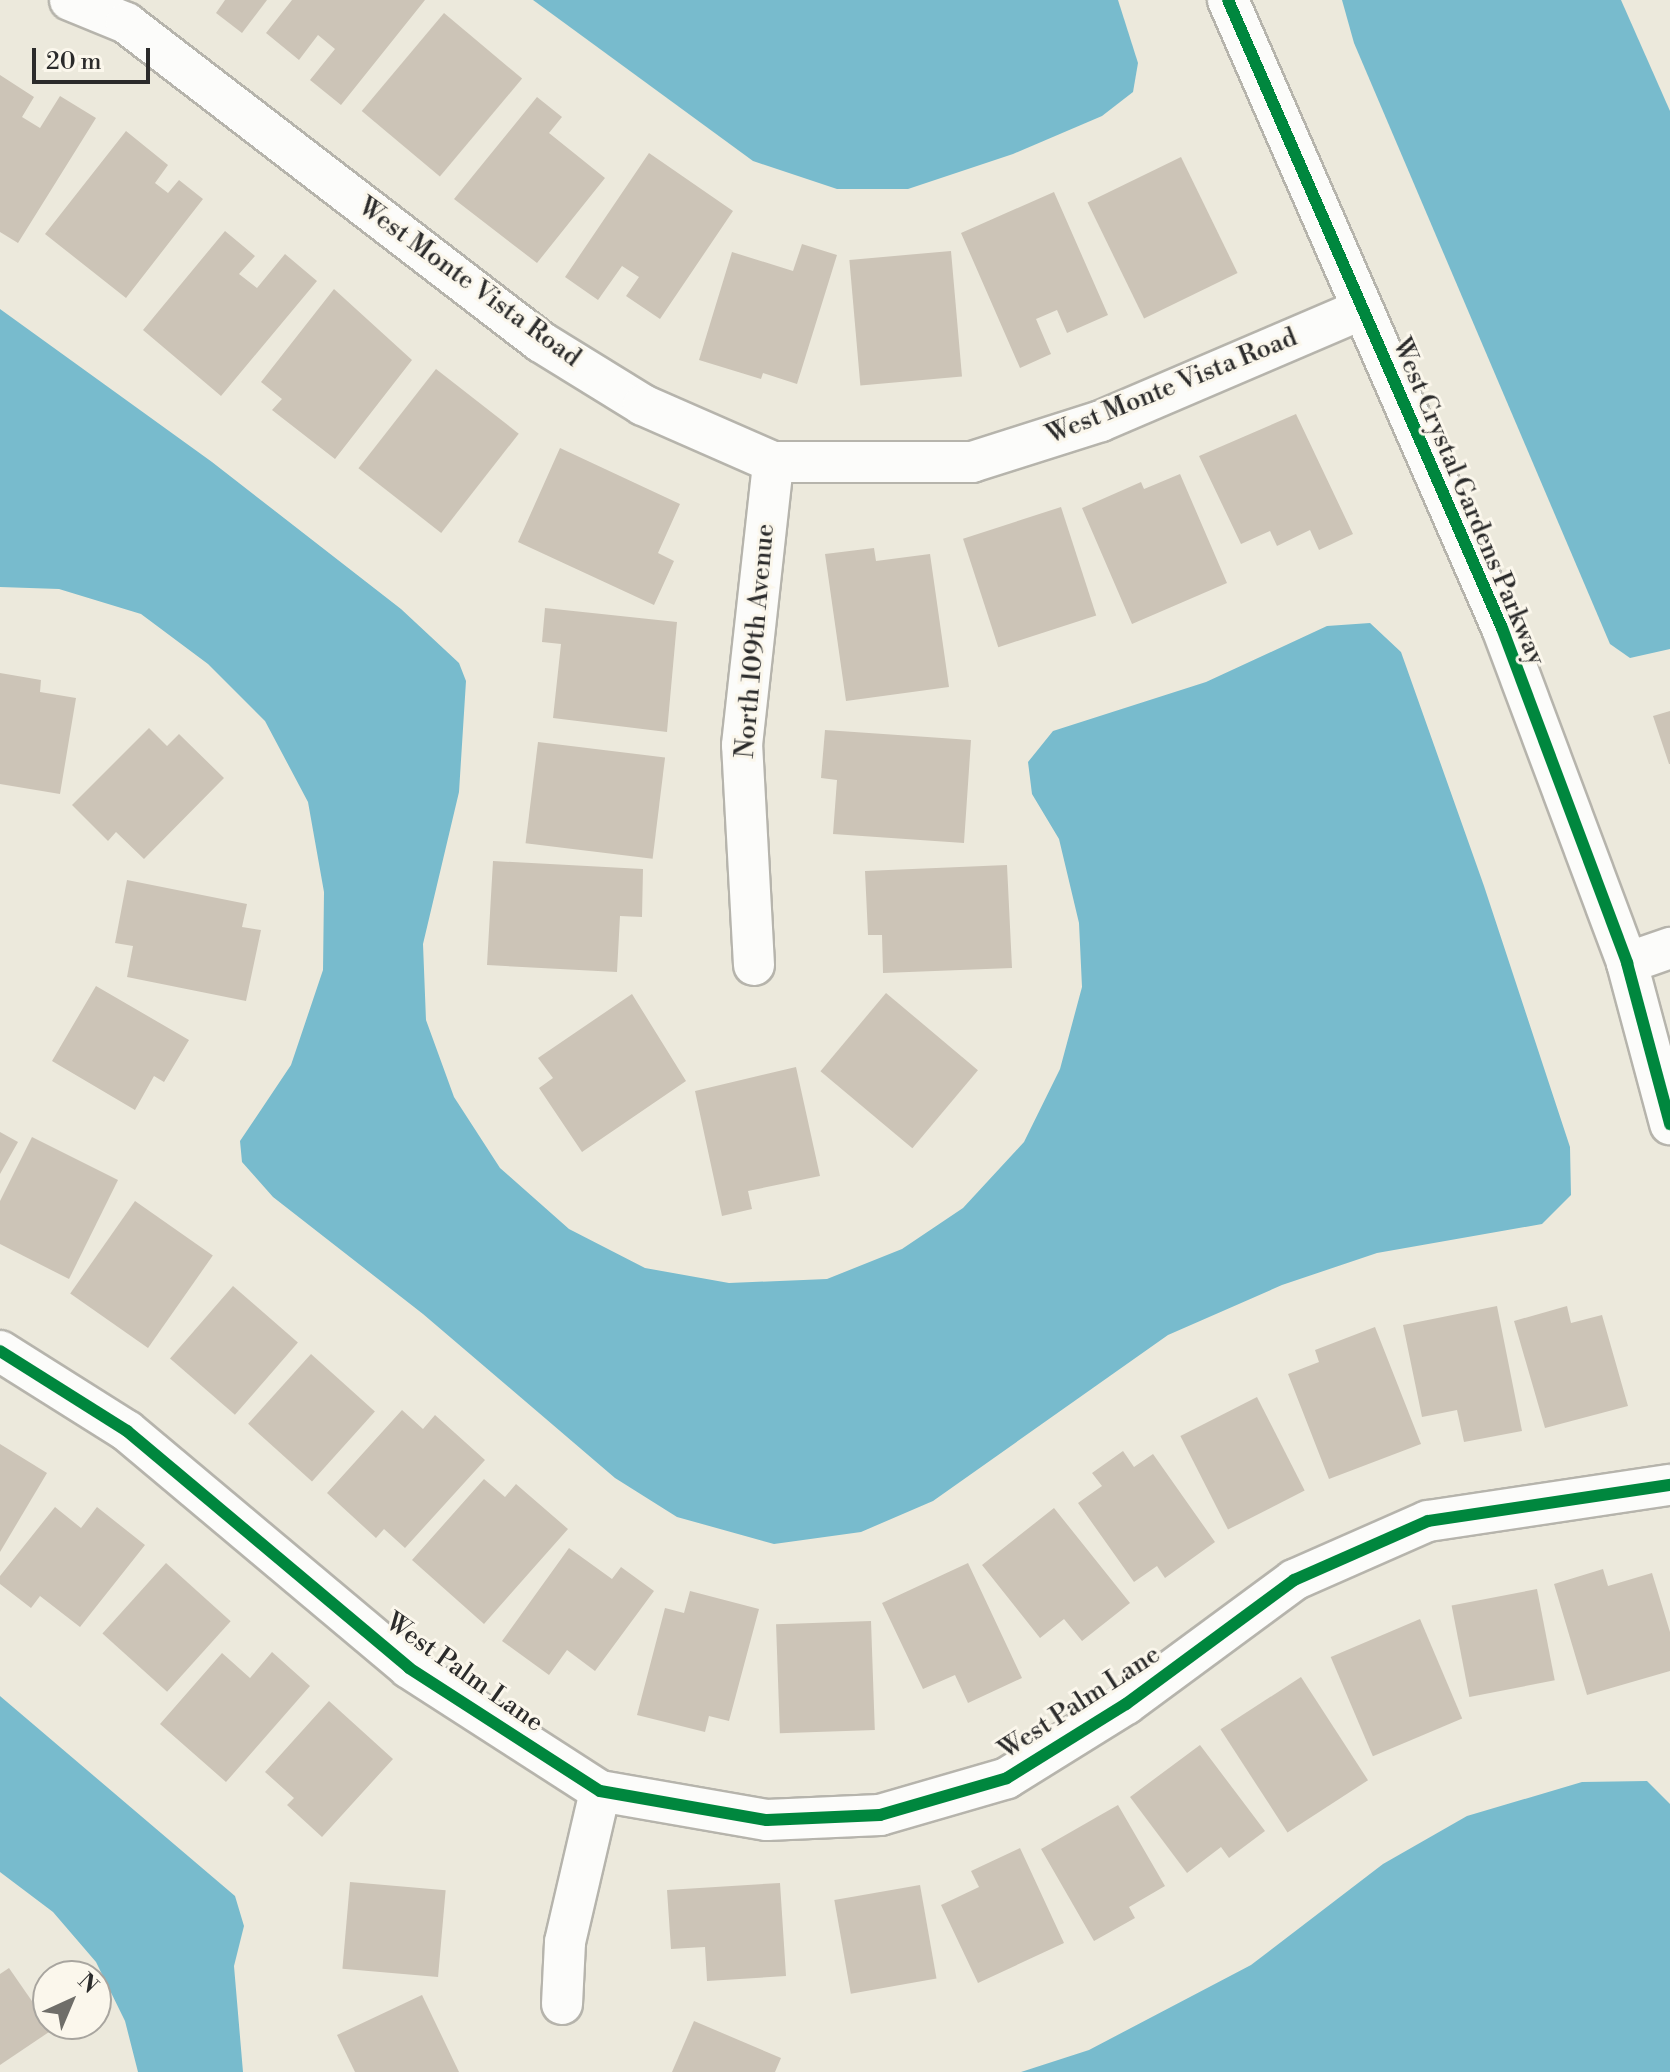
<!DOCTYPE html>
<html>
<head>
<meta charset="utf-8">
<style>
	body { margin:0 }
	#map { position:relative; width:1670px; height:2072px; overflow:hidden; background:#ece9dc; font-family:"Libre Bodoni",serif }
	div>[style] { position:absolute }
	.water>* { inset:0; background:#78bbcd }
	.building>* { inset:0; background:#ccc4b7; transform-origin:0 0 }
	.roads { filter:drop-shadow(2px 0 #b6b4ac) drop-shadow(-2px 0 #b6b4ac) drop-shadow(0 2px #b6b4ac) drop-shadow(0 -2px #b6b4ac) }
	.minor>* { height:40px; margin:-20px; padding:0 20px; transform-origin:20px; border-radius:20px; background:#fcfcfa }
	.cycleway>* { height:12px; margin:-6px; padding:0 6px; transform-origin:6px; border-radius:6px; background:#00873e }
	span { translate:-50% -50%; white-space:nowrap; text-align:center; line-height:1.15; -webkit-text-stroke:6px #fbf7ec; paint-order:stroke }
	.street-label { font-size:26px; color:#2b2b2b }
	.north { position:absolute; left:32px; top:1960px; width:80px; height:80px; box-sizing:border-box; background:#fbf7ec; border:2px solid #a8a59f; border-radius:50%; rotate:44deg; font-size:22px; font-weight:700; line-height:32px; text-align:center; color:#2b2b2b }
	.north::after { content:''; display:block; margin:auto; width:28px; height:36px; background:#6f6e69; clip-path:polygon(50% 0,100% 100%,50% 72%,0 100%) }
	.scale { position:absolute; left:32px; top:48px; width:118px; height:36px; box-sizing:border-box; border:4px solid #2b2b2b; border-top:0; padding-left:10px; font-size:24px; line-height:28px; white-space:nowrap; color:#2b2b2b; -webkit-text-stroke:6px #fbf7ec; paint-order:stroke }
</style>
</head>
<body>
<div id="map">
	<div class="water">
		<i style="clip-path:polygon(533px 0,1118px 0,1138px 63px,1133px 92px,1102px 116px,1013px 154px,908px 189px,837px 189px,753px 161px)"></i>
		<i style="clip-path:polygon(1342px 0,1621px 0,1670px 111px,1670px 649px,1630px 658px,1610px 644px,1354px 43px)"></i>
		<i style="clip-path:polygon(0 309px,212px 462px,401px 609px,459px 663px,466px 681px,459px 792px,423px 944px,426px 1020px,454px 1097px,500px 1168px,569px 1229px,645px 1268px,729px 1283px,827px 1279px,902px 1249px,963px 1208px,1024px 1142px,1060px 1069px,1082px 987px,1079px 923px,1059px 839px,1032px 794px,1028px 762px,1053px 731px,1206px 682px,1327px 626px,1370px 623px,1401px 652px,1484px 886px,1570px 1147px,1571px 1195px,1542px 1224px,1377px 1253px,1282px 1285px,1168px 1335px,933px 1501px,861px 1532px,774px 1544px,677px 1517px,615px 1478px,423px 1314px,273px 1197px,242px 1162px,240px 1141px,291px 1065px,323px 970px,324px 892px,308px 802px,265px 721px,208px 664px,141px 614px,59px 589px,0 587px)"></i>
		<i style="clip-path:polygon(0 1696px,235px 1896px,244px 1926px,234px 1966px,243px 2072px,138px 2072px,125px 2021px,96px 1962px,53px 1912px,0 1872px)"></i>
		<i style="clip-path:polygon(1647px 1781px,1670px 1804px,1670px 2072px,1021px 2072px,1089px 2050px,1251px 1965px,1383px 1864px,1467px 1816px,1582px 1782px)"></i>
	</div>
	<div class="building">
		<i style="clip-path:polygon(225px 0,267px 0,242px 33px,216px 13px)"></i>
		<i style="clip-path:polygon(292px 0,425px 0,341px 105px,310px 80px,335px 49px,318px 35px,299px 60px,266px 33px)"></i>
		<i style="left:444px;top:13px;width:102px;height:128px;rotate:40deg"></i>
		<i style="clip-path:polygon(0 75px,34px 97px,22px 117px,40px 128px,60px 96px,96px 118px,18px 243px,0 232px)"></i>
		<i style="clip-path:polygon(537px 97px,562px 117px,549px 133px,605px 178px,537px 263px,454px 199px)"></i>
		<i style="clip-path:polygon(126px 131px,168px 165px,155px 183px,168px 193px,179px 180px,203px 199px,126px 298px,45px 234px)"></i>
		<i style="clip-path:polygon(649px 153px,733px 211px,660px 319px,626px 296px,639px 277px,622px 266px,598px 300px,565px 277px)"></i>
		<i style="left:1181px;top:157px;width:129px;height:104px;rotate:64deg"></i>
		<i style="clip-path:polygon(1054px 192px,1108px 315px,1067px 333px,1057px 310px,1036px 319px,1051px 354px,1020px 368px,961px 233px)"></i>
		<i style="clip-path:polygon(225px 231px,255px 256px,239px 274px,257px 288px,285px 254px,317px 281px,221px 396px,143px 330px)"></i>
		<i style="clip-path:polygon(802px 244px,837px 255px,797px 384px,763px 373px,761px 379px,699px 360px,732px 252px,793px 271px)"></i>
		<i style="left:951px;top:251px;width:126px;height:102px;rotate:85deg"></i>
		<i style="clip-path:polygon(334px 289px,412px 360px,335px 459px,272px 410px,282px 399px,261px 382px)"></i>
		<i style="left:436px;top:369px;width:105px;height:126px;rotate:38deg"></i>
		<i style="clip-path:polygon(1296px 414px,1353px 534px,1319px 550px,1310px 530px,1277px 546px,1270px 531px,1241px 544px,1199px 456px)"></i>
		<i style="clip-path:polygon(560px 448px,680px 504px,658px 553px,674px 561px,654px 605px,518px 542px)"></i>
		<i style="clip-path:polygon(1180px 474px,1227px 583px,1132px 624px,1082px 508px,1141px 482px,1144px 489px)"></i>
		<i style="left:1061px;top:507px;width:114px;height:103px;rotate:72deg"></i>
		<i style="clip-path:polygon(874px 548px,876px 561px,930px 554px,949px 687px,846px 701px,825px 554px)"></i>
		<i style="clip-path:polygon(545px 608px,677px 622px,667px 732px,553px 718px,561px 644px,542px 642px)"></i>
		<i style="clip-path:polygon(0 673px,41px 680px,40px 692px,76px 698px,60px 794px,0 784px)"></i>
		<i style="clip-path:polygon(1670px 711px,1670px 764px,1669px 764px,1653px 716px)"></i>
		<i style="clip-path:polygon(149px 728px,167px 746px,179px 734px,224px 778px,144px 859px,116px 832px,108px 841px,72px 805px)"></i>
		<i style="clip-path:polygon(825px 730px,971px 740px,964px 843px,833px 834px,837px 780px,821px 778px)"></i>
		<i style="left:538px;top:742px;width:128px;height:102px;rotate:7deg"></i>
		<i style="clip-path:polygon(493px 861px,643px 869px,642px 917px,620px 916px,617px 972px,487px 965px)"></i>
		<i style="clip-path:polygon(1007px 865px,1012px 968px,883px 973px,882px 935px,868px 935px,865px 871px)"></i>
		<i style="clip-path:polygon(127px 880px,247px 904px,242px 927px,261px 930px,246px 1001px,127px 977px,133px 946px,115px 943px)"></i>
		<i style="clip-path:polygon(96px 986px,189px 1040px,164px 1082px,154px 1076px,135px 1110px,52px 1061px)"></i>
		<i style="left:886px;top:993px;width:120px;height:102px;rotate:40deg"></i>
		<i style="clip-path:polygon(632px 994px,686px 1081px,582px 1152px,539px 1088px,553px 1078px,538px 1058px)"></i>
		<i style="clip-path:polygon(796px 1067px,820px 1176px,748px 1191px,752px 1209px,722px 1216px,695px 1091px)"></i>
		<i style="clip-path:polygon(0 1132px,18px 1142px,0 1174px)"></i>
		<i style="clip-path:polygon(32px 1137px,118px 1180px,69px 1279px,0 1244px,0 1201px)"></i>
		<i style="left:135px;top:1201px;width:95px;height:113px;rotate:35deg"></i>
		<i style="left:233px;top:1286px;width:86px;height:96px;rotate:41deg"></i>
		<i style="clip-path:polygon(1497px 1306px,1522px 1431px,1464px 1442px,1457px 1410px,1422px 1417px,1403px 1325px)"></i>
		<i style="clip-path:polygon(1567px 1306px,1571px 1323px,1602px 1315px,1628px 1406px,1545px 1428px,1514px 1321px)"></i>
		<i style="clip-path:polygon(1375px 1327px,1421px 1444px,1329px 1479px,1288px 1374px,1319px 1362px,1315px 1350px)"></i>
		<i style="left:311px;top:1354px;width:86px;height:94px;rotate:42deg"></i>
		<i style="left:1257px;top:1397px;width:105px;height:86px;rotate:63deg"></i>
		<i style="clip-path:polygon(402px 1410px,423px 1429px,435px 1415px,485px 1460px,405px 1548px,384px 1529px,376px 1538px,327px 1493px)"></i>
		<i style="clip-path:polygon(0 1444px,47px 1473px,0 1552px)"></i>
		<i style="clip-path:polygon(1123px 1451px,1134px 1467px,1153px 1454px,1215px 1542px,1165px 1578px,1157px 1566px,1134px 1582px,1078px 1503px,1102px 1486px,1092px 1473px)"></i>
		<i style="clip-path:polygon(484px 1479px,505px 1497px,516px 1484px,568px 1529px,484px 1624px,412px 1560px)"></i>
		<i style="clip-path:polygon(55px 1507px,81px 1528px,97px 1507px,145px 1545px,80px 1627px,40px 1596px,31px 1608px,0 1584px,0 1576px)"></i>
		<i style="clip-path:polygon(1054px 1508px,1130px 1603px,1082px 1641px,1064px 1619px,1040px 1638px,982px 1565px)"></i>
		<i style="clip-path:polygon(569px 1548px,612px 1579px,621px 1567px,654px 1591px,595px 1671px,567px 1650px,549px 1675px,502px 1641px)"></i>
		<i style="left:166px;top:1563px;width:87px;height:95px;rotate:42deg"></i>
		<i style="clip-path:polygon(968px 1563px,1022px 1678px,968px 1703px,955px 1675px,923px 1689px,882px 1603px)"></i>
		<i style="clip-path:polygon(1603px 1569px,1608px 1586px,1652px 1573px,1670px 1632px,1670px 1671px,1587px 1695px,1554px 1584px)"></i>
		<i style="left:1537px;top:1589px;width:93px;height:87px;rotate:79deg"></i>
		<i style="clip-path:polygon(690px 1591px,759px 1609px,729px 1721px,709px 1716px,705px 1732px,637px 1715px,665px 1608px,684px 1613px)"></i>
		<i style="left:1420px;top:1619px;width:108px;height:97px;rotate:67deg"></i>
		<i style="left:871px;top:1621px;width:109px;height:95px;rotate:88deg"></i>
		<i style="clip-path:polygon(272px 1652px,310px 1686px,226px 1782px,160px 1724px,222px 1653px,250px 1678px)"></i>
		<i style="left:1301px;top:1677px;width:123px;height:96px;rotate:57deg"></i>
		<i style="clip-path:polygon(329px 1701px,393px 1759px,322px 1837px,287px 1805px,294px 1798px,265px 1772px)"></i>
		<i style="clip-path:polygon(1200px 1745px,1265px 1831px,1229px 1858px,1221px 1847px,1187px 1873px,1130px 1797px)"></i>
		<i style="clip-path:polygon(1118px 1805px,1165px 1886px,1129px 1907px,1135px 1918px,1094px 1941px,1041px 1849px)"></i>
		<i style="clip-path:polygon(1020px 1848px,1064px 1943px,978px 1983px,941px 1905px,979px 1887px,971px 1871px)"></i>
		<i style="left:350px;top:1882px;width:96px;height:87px;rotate:5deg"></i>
		<i style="clip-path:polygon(780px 1883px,786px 1976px,707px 1981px,705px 1947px,671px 1949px,667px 1890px)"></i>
		<i style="left:920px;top:1885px;width:95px;height:87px;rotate:80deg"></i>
		<i style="clip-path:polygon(9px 1968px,52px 2030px,0 2065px,0 1974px)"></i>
		<i style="clip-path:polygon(422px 1995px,459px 2072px,355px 2072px,337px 2035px)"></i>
		<i style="clip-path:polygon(694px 2021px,781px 2058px,775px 2072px,672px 2072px)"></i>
	</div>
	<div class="roads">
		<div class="minor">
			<i style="left:70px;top:0;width:61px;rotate:22.3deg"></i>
			<i style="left:126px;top:23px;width:523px;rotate:37.55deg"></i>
			<i style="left:541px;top:342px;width:120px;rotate:31.7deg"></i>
			<i style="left:643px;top:405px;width:142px;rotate:23.7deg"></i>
			<i style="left:773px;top:462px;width:199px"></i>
			<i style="left:972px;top:462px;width:135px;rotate:-17.6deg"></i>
			<i style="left:1101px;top:421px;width:282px;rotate:-23.2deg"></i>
			<i style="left:1228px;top:0;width:685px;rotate:66.43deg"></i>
			<i style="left:1502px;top:628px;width:358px;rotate:69.5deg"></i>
			<i style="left:1627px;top:963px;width:167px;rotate:75deg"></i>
			<i style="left:1627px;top:963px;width:46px;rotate:-19.2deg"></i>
			<i style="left:754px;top:965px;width:220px;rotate:-93.1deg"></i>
			<i style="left:742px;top:745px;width:285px;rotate:-83.7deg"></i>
			<i style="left:0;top:1351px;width:150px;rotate:32.2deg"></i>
			<i style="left:127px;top:1431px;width:368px;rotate:40deg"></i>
			<i style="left:409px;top:1668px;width:227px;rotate:32.8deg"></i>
			<i style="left:600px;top:1791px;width:169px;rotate:9.9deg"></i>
			<i style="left:767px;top:1820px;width:113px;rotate:-2.5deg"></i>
			<i style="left:880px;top:1815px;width:132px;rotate:-16.2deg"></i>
			<i style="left:1007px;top:1778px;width:140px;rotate:-31.9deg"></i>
			<i style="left:1126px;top:1704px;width:209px;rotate:-36.4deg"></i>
			<i style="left:1294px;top:1580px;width:146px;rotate:-23.8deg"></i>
			<i style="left:1428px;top:1521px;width:245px;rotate:-8.5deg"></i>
			<i style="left:562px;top:2004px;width:62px;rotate:-87.2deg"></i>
			<i style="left:565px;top:1942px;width:155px;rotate:-76.9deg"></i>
		</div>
	</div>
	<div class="cycleway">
		<i style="left:1228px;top:0;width:685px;rotate:66.43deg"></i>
		<i style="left:1502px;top:628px;width:358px;rotate:69.5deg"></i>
		<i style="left:1627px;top:963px;width:167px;rotate:75deg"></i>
		<i style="left:0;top:1351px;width:150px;rotate:32.2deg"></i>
		<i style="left:127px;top:1431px;width:368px;rotate:40deg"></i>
		<i style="left:409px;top:1668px;width:227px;rotate:32.8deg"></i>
		<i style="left:600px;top:1791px;width:169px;rotate:9.9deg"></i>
		<i style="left:767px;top:1820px;width:113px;rotate:-2.5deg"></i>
		<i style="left:880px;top:1815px;width:132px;rotate:-16.2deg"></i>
		<i style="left:1007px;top:1778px;width:140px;rotate:-31.9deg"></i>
		<i style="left:1126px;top:1704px;width:209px;rotate:-36.4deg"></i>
		<i style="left:1294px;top:1580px;width:146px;rotate:-23.8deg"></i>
		<i style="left:1428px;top:1521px;width:245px;rotate:-8.5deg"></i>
	</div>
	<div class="street-label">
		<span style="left:469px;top:283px;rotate:36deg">West Monte Vista Road</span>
		<span style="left:1172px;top:387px;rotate:-22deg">West Monte Vista Road</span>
		<span style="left:1468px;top:502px;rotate:67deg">West Crystal Gardens Parkway</span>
		<span style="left:756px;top:641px;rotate:-85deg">North 109th Avenue</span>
		<span style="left:464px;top:1673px;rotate:35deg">West Palm Lane</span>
		<span style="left:1080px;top:1703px;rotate:-33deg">West Palm Lane</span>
	</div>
	<div class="north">N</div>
	<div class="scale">20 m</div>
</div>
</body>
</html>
